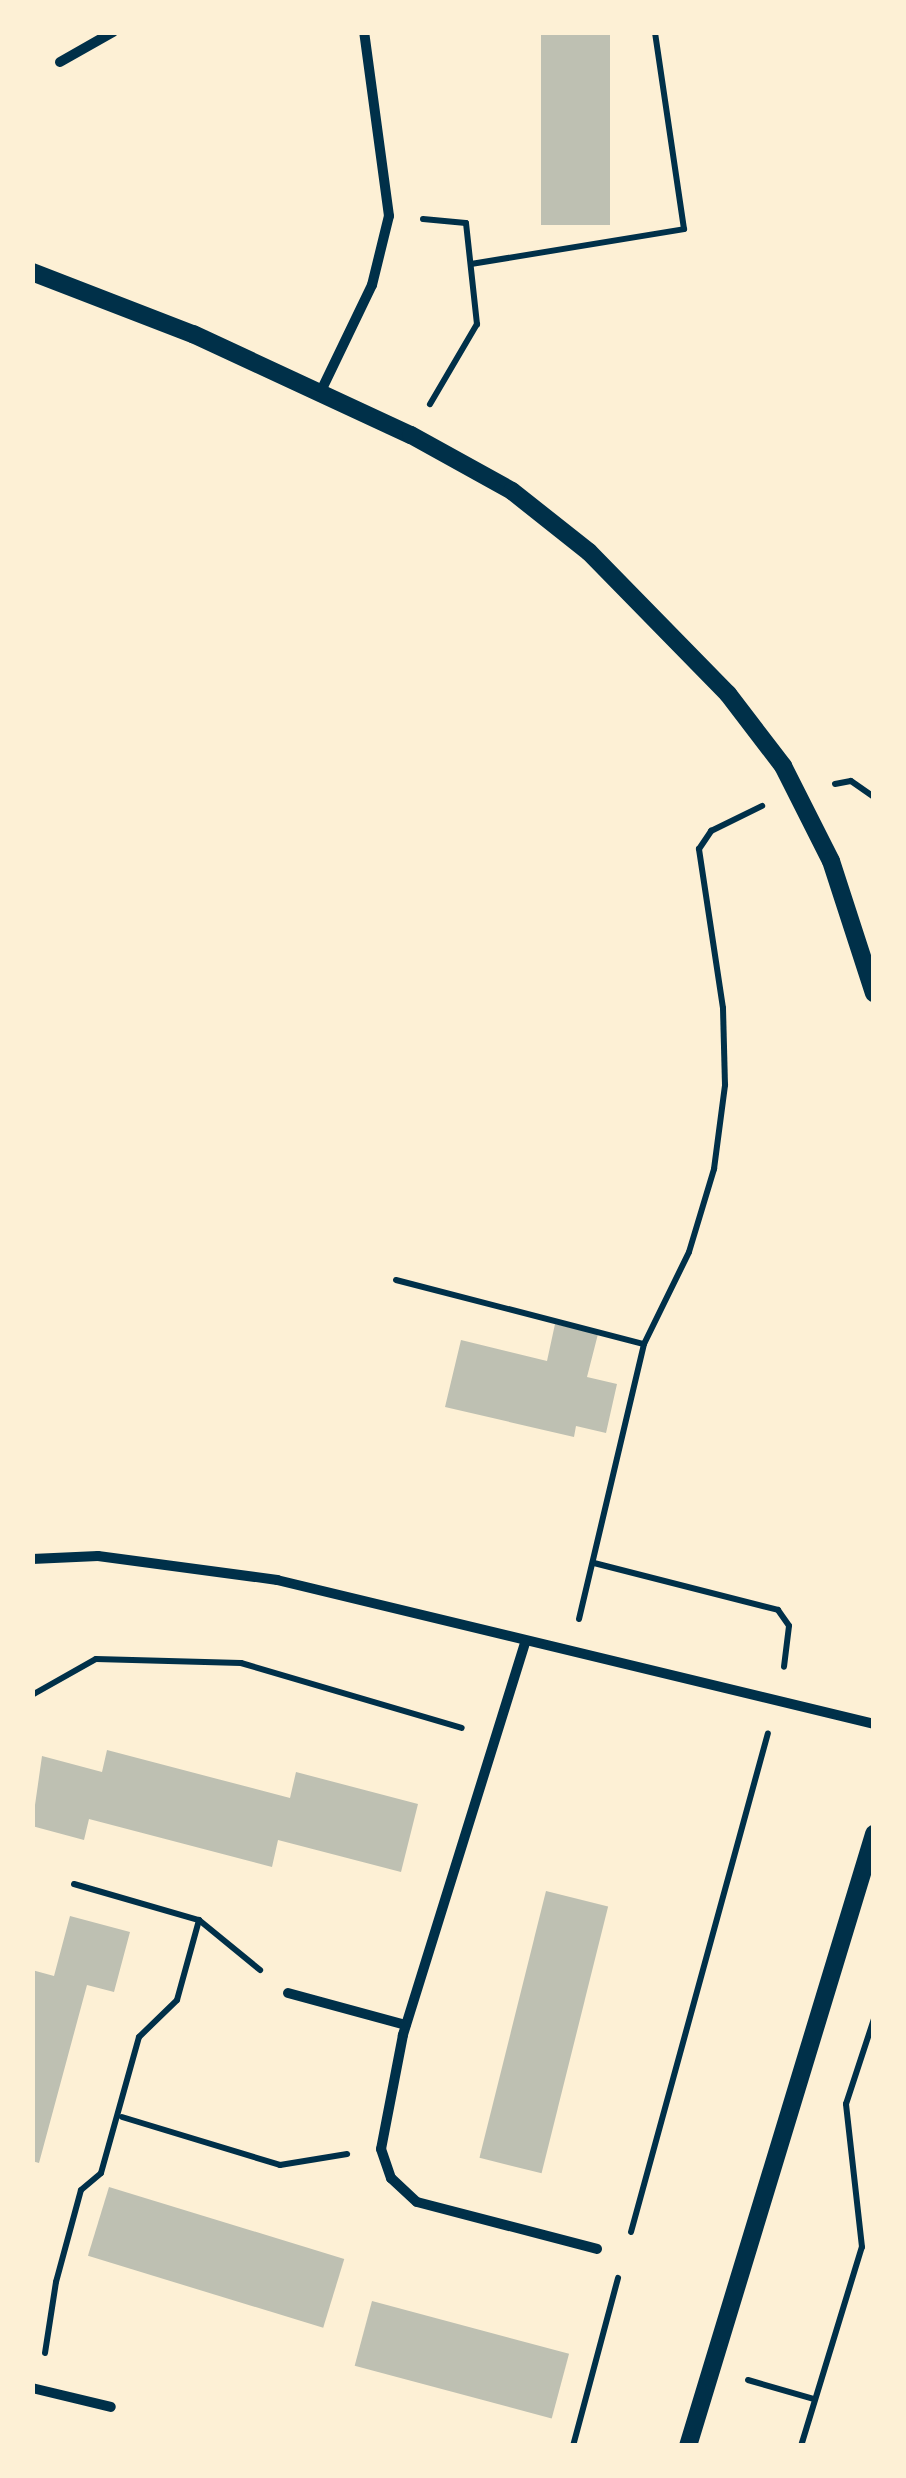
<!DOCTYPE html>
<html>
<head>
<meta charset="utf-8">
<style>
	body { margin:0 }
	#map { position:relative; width:906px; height:2478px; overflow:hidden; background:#fdf0d5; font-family:"Exo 2",sans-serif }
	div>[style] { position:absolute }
	.building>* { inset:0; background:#bec0b2; transform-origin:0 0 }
	.path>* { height:6px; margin:-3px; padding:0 3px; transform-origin:3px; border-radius:3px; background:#003049 }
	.minor>* { height:10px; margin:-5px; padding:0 5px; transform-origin:5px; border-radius:5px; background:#003049 }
	.tertiary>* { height:18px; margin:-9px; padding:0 9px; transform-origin:9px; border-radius:9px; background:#003049 }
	span { translate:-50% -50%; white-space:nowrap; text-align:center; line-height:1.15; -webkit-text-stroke:10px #fdf0d5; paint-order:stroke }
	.frame { position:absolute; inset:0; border:35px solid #fdf0d5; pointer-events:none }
</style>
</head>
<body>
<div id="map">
	<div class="building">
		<i style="left:541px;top:32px;width:69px;height:193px"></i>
		<i style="clip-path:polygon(555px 1324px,598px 1334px,587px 1377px,617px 1384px,606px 1433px,576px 1426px,574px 1437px,445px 1407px,461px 1340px,547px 1361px)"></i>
		<i style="clip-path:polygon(107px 1750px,290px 1798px,296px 1772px,418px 1804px,401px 1872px,278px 1840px,272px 1867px,89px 1819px,84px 1840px,32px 1826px,42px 1756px,102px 1772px)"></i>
		<i style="left:546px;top:1891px;width:64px;height:275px;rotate:14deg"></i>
		<i style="clip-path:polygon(70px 1916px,130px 1932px,114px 1992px,87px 1985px,39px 2163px,32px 2161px,32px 1970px,54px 1976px)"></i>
		<i style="left:109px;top:2187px;width:246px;height:72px;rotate:17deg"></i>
		<i style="left:372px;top:2301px;width:204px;height:67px;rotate:15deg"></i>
	</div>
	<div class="path">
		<i style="left:423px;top:219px;width:43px;rotate:5.3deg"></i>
		<i style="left:466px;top:223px;width:102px;rotate:83.8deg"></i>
		<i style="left:477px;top:324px;width:93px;rotate:120.4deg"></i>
		<i style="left:471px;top:264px;width:216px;rotate:-9.3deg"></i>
		<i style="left:684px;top:229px;width:199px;rotate:-98.4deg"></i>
		<i style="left:835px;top:784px;width:16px;rotate:-11deg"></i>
		<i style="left:851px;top:781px;width:28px;rotate:35deg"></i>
		<i style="left:396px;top:1280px;width:256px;rotate:14.5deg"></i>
		<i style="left:594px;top:1563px;width:190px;rotate:14.3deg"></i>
		<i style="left:778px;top:1610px;width:19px;rotate:55deg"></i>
		<i style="left:789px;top:1626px;width:41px;rotate:97deg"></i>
		<i style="left:579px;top:1619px;width:283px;rotate:-76.7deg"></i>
		<i style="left:644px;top:1344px;width:102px;rotate:-63.9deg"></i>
		<i style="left:689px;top:1252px;width:87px;rotate:-73.2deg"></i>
		<i style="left:714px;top:1169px;width:85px;rotate:-82.5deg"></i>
		<i style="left:725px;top:1085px;width:77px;rotate:-91.5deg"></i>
		<i style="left:723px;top:1008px;width:161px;rotate:-98.6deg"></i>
		<i style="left:699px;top:849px;width:22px;rotate:-56deg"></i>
		<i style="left:711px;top:831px;width:57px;rotate:-26.1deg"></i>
		<i style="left:32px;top:1695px;width:73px;rotate:-29.4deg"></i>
		<i style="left:96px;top:1659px;width:145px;rotate:1.6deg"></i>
		<i style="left:241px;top:1663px;width:230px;rotate:16.4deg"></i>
		<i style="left:74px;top:1884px;width:130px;rotate:16.1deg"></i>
		<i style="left:199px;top:1920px;width:79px;rotate:39.3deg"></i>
		<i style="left:122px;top:2117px;width:165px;rotate:16.9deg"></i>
		<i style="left:280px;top:2165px;width:68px;rotate:-9.3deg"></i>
		<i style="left:631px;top:2232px;width:517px;rotate:-74.65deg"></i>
		<i style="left:45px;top:2353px;width:72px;rotate:-81.2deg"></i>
		<i style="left:56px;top:2282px;width:95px;rotate:-74.8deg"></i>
		<i style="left:81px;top:2190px;width:26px;rotate:-40deg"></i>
		<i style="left:101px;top:2173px;width:141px;rotate:-74.4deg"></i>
		<i style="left:139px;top:2037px;width:53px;rotate:-44.2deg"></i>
		<i style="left:177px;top:2000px;width:83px;rotate:-74.6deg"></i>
		<i style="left:748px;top:2380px;width:69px;rotate:16.1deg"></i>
		<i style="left:573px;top:2446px;width:174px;rotate:-75deg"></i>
		<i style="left:801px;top:2446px;width:208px;rotate:-73deg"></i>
		<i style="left:862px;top:2247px;width:144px;rotate:-96.4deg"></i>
		<i style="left:846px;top:2104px;width:89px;rotate:-71.8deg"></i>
	</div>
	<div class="minor">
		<i style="left:60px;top:62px;width:61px;rotate:-29.5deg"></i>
		<i style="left:320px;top:393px;width:120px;rotate:-64.3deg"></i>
		<i style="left:372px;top:285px;width:71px;rotate:-76.2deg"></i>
		<i style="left:389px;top:216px;width:186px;rotate:-97.7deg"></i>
		<i style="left:32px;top:1559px;width:66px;rotate:-2.6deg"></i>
		<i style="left:98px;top:1556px;width:181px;rotate:7.6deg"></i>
		<i style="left:277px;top:1580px;width:614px;rotate:13.56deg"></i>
		<i style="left:525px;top:1643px;width:411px;rotate:107.3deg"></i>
		<i style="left:403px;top:2035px;width:116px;rotate:100.9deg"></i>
		<i style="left:381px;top:2149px;width:31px;rotate:71deg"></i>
		<i style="left:391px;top:2178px;width:35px;rotate:43deg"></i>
		<i style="left:417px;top:2202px;width:186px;rotate:14.6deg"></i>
		<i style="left:288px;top:1993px;width:122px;rotate:15.2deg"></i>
		<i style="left:32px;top:2388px;width:81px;rotate:13.5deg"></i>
	</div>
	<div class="tertiary">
		<i style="left:32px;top:272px;width:173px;rotate:21.1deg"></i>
		<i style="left:193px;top:334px;width:240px;rotate:24.9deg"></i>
		<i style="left:411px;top:435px;width:115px;rotate:29deg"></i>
		<i style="left:512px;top:491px;width:98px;rotate:38.4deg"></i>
		<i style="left:589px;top:552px;width:199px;rotate:45.6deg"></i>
		<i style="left:728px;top:694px;width:91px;rotate:52.6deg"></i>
		<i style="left:783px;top:766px;width:106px;rotate:63.2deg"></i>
		<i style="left:831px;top:861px;width:139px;rotate:72deg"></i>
		<i style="left:688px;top:2446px;width:640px;rotate:-73.09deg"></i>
	</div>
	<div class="frame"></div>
</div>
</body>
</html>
